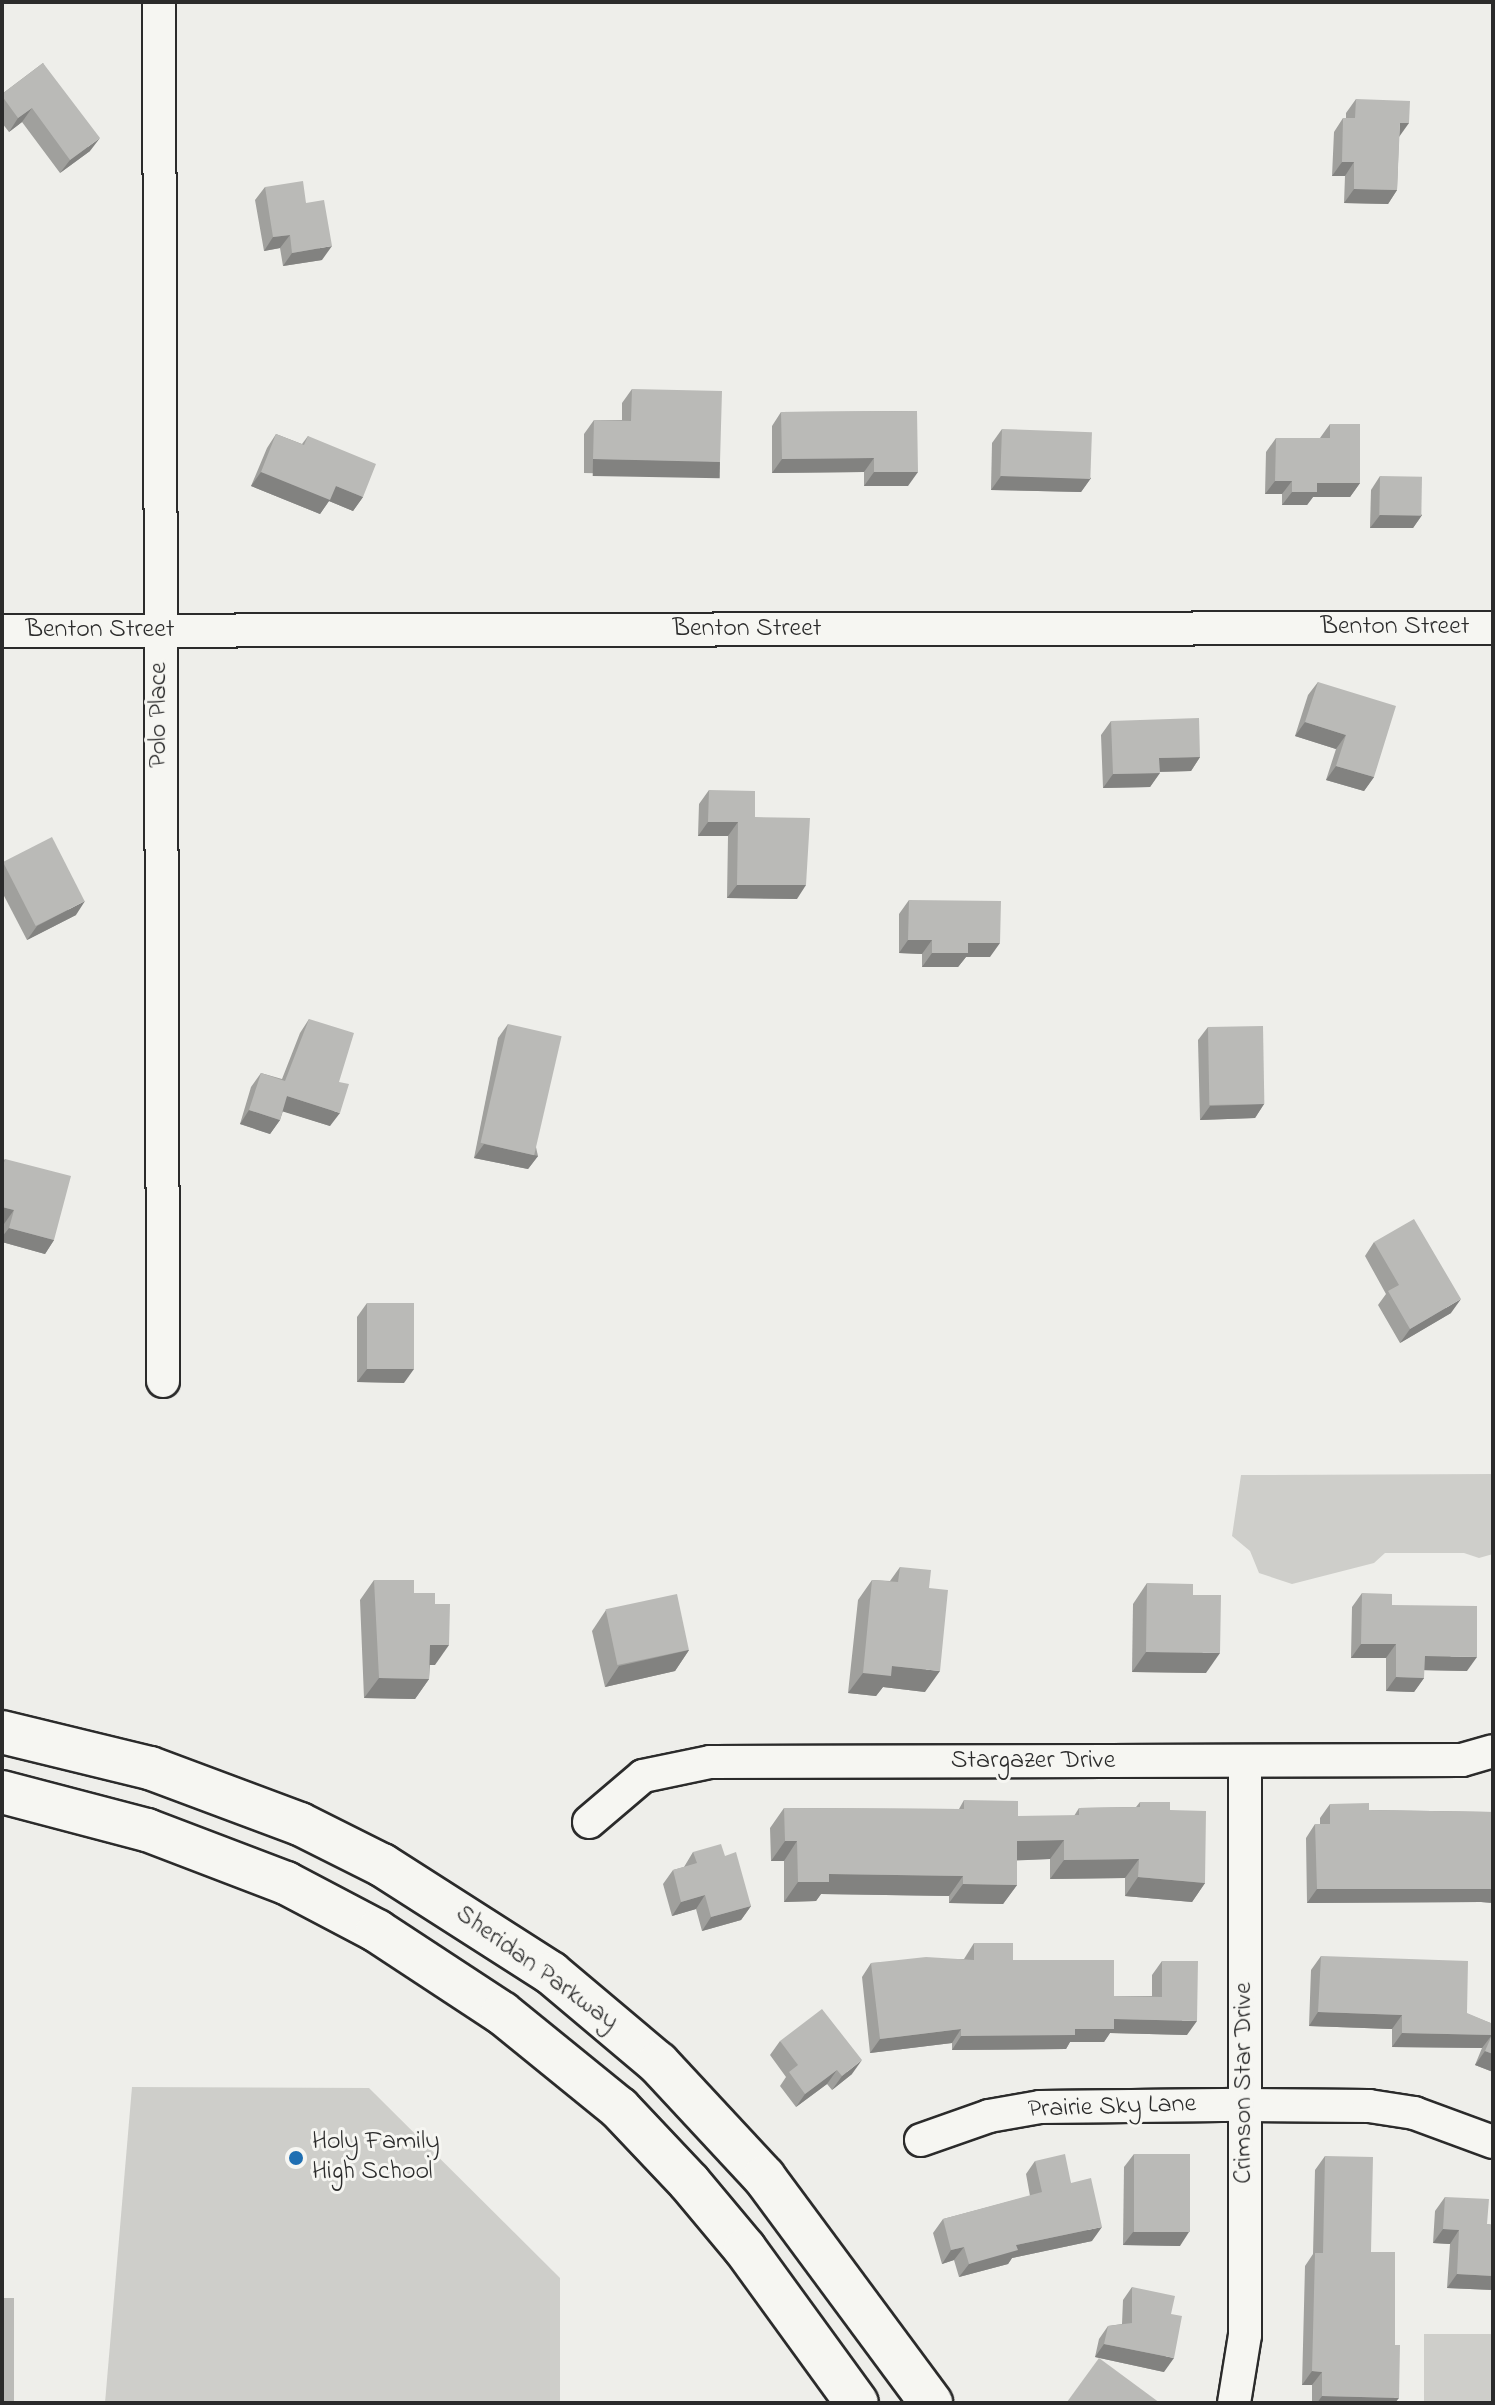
<!DOCTYPE html>
<html>
<head>
<meta charset="utf-8">
<style>
	body { margin:0 }
	#map { position:relative; width:1495px; height:2405px; overflow:hidden; background:#eeeeea; font-family:"Indie Flower",sans-serif }
	div>[style] { position:absolute }
	.green>* { inset:0; background:#cececa; transform-origin:0 0 }
	.roads { filter:drop-shadow(2px 0 #2b2b2b) drop-shadow(-2px 0 #2b2b2b) drop-shadow(0 2px #2b2b2b) drop-shadow(0 -2px #2b2b2b) }
	.minor>* { height:32px; margin:-16px; padding:0 16px; transform-origin:16px; border-radius:16px; background:#f6f6f2 }
	.major>* { height:42px; margin:-21px; padding:0 21px; transform-origin:21px; border-radius:21px; background:#f6f6f2 }
	.wall>* { inset:0; background:#a0a09d }
	.shaded-wall>* { inset:0; background:#828280; transform-origin:0 0 }
	.building>* { inset:0; background:#babab7; transform-origin:0 0 }
	.dots>* { width:22px; height:22px; translate:-50% -50%; box-sizing:border-box; border:4px solid #f6f6f2; border-radius:50% }
	span { translate:-50% -50%; white-space:nowrap; text-align:center; line-height:1.15; -webkit-text-stroke:6px #f6f6f2; paint-order:stroke }
	.street-label { font-size:26px; color:#2b2b2b }
	.poi-label { font-size:26px; color:#2b2b2b }
	.left { translate:0 -50%; text-align:left }
	.frame { position:absolute; inset:0; border:4px solid #2b2b2b; pointer-events:none }
</style>
</head>
<body>
<div id="map">
	<div class="green">
		<i style="clip-path:polygon(1493px 1474px,1493px 1554px,1479px 1558px,1464px 1553px,1385px 1553px,1374px 1563px,1292px 1584px,1259px 1573px,1250px 1551px,1232px 1536px,1241px 1475px)"></i>
		<i style="clip-path:polygon(132px 2087px,369px 2088px,560px 2278px,560px 2403px,105px 2403px)"></i>
		<i style="left:1493px;top:2334px;width:69px;height:69px;rotate:90deg"></i>
	</div>
	<div class="roads">
		<div class="minor">
			<i style="left:159px;top:2px;width:1379px;rotate:89.83deg"></i>
			<i style="left:2px;top:631px;width:1491px;rotate:-0.12deg"></i>
			<i style="left:589px;top:1822px;width:71px;rotate:-40.4deg"></i>
			<i style="left:643px;top:1776px;width:68px;rotate:-11.8deg"></i>
			<i style="left:710px;top:1762px;width:752px;rotate:-0.15deg"></i>
			<i style="left:1462px;top:1760px;width:32px;rotate:-16deg"></i>
			<i style="left:921px;top:2140px;width:72px;rotate:-19.4deg"></i>
			<i style="left:989px;top:2116px;width:52px;rotate:-10deg"></i>
			<i style="left:1040px;top:2107px;width:205px;rotate:-0.6deg"></i>
			<i style="left:1245px;top:2105px;width:124px;rotate:0.5deg"></i>
			<i style="left:1369px;top:2106px;width:46px;rotate:8.8deg"></i>
			<i style="left:1414px;top:2113px;width:84px;rotate:20.2deg"></i>
			<i style="left:1234px;top:2403px;width:69px;rotate:-80.8deg"></i>
			<i style="left:1245px;top:2335px;width:573px;rotate:-90deg"></i>
		</div>
		<div class="major">
			<i style="left:2px;top:1732px;width:152px;rotate:13.7deg"></i>
			<i style="left:150px;top:1768px;width:160px;rotate:20.5deg"></i>
			<i style="left:300px;top:1824px;width:92px;rotate:26.6deg"></i>
			<i style="left:382px;top:1865px;width:201px;rotate:32.6deg"></i>
			<i style="left:551px;top:1973px;width:140px;rotate:40.1deg"></i>
			<i style="left:658px;top:2063px;width:156px;rotate:47.1deg"></i>
			<i style="left:764px;top:2177px;width:281px;rotate:53.5deg"></i>
			<i style="left:2px;top:1792px;width:150px;rotate:14.7deg"></i>
			<i style="left:147px;top:1830px;width:149px;rotate:20.9deg"></i>
			<i style="left:286px;top:1883px;width:103px;rotate:27.8deg"></i>
			<i style="left:377px;top:1931px;width:149px;rotate:33.3deg"></i>
			<i style="left:502px;top:2013px;width:151px;rotate:39.1deg"></i>
			<i style="left:619px;top:2108px;width:102px;rotate:46.6deg"></i>
			<i style="left:689px;top:2182px;width:87px;rotate:50.1deg"></i>
			<i style="left:745px;top:2249px;width:190px;rotate:54deg"></i>
		</div>
	</div>
	<div class="wall">
		<i style="clip-path:polygon(43px 63px,90px 151px,60px 173px,22px 122px,9px 132px,2px 123px,2px 94px)"></i>
		<i style="clip-path:polygon(1356px 99px,1399px 137px,1397px 190px,1388px 204px,1344px 203px,1345px 176px,1332px 176px,1334px 132px,1343px 118px,1346px 118px,1346px 113px)"></i>
		<i style="clip-path:polygon(265px 187px,306px 203px,322px 260px,283px 266px,280px 248px,264px 251px,255px 200px)"></i>
		<i style="clip-path:polygon(632px 389px,710px 476px,584px 473px,584px 434px,594px 420px,622px 420px,622px 403px)"></i>
		<i style="clip-path:polygon(917px 411px,908px 486px,864px 486px,864px 472px,772px 473px,772px 426px,781px 412px)"></i>
		<i style="clip-path:polygon(1330px 424px,1360px 483px,1350px 497px,1313px 497px,1307px 505px,1282px 505px,1282px 494px,1265px 494px,1266px 452px,1276px 438px,1320px 438px)"></i>
		<i style="clip-path:polygon(1002px 429px,1091px 478px,1081px 492px,991px 490px,992px 443px)"></i>
		<i style="clip-path:polygon(276px 434px,302px 444px,308px 436px,363px 497px,353px 511px,329px 501px,320px 514px,251px 486px,267px 448px)"></i>
		<i style="clip-path:polygon(1380px 476px,1422px 515px,1413px 528px,1370px 528px,1371px 490px)"></i>
		<i style="clip-path:polygon(1318px 682px,1374px 777px,1364px 791px,1326px 780px,1336px 749px,1295px 736px,1308px 695px)"></i>
		<i style="clip-path:polygon(1111px 721px,1200px 757px,1191px 771px,1160px 772px,1150px 787px,1103px 788px,1101px 735px)"></i>
		<i style="clip-path:polygon(709px 790px,755px 817px,797px 899px,727px 898px,728px 836px,698px 836px,699px 804px)"></i>
		<i style="clip-path:polygon(4px 863px,76px 915px,27px 940px,2px 892px,2px 865px)"></i>
		<i style="clip-path:polygon(909px 900px,990px 957px,966px 957px,958px 967px,922px 967px,922px 954px,899px 953px,899px 914px)"></i>
		<i style="clip-path:polygon(309px 1019px,339px 1082px,330px 1126px,283px 1111px,280px 1120px,270px 1134px,240px 1124px,251px 1087px,261px 1073px,282px 1079px,300px 1033px)"></i>
		<i style="clip-path:polygon(508px 1024px,538px 1156px,528px 1169px,474px 1158px,498px 1038px)"></i>
		<i style="clip-path:polygon(1208px 1027px,1264px 1104px,1255px 1118px,1200px 1120px,1198px 1040px)"></i>
		<i style="clip-path:polygon(5px 1159px,54px 1240px,45px 1254px,2px 1242px,2px 1231px,4px 1224px,2px 1223px,2px 1163px)"></i>
		<i style="clip-path:polygon(1374px 1242px,1451px 1313px,1400px 1343px,1378px 1305px,1386px 1294px,1365px 1256px)"></i>
		<i style="clip-path:polygon(367px 1303px,404px 1383px,357px 1382px,357px 1317px)"></i>
		<i style="clip-path:polygon(900px 1567px,929px 1588px,925px 1692px,883px 1687px,876px 1696px,848px 1693px,858px 1600px,872px 1580px,890px 1581px)"></i>
		<i style="clip-path:polygon(374px 1580px,414px 1593px,435px 1665px,430px 1665px,429px 1679px,415px 1699px,364px 1698px,360px 1600px)"></i>
		<i style="clip-path:polygon(1147px 1583px,1193px 1595px,1206px 1673px,1132px 1672px,1133px 1604px)"></i>
		<i style="clip-path:polygon(1362px 1593px,1392px 1605px,1467px 1671px,1424px 1670px,1424px 1678px,1414px 1692px,1386px 1691px,1386px 1658px,1351px 1658px,1352px 1607px)"></i>
		<i style="clip-path:polygon(606px 1610px,689px 1650px,675px 1671px,605px 1687px,592px 1631px)"></i>
		<i style="clip-path:polygon(964px 1800px,1018px 1816px,1074px 1816px,1079px 1808px,1136px 1807px,1140px 1802px,1170px 1810px,1205px 1883px,1192px 1902px,1125px 1896px,1125px 1878px,1050px 1879px,1050px 1859px,1017px 1860px,1017px 1885px,1003px 1904px,949px 1903px,949px 1896px,821px 1894px,816px 1901px,784px 1902px,784px 1861px,771px 1861px,770px 1828px,784px 1808px,959px 1809px)"></i>
		<i style="clip-path:polygon(1330px 1804px,1369px 1810px,1493px 1812px,1493px 1903px,1481px 1902px,1307px 1903px,1306px 1838px,1315px 1824px,1320px 1824px,1320px 1818px)"></i>
		<i style="clip-path:polygon(693px 1852px,725px 1856px,751px 1906px,741px 1920px,702px 1931px,696px 1909px,672px 1916px,663px 1884px,673px 1870px,684px 1867px)"></i>
		<i style="clip-path:polygon(974px 1943px,1013px 1960px,1114px 1996px,1152px 1996px,1152px 1975px,1162px 1961px,1187px 2035px,1110px 2033px,1104px 2042px,1070px 2042px,1066px 2049px,952px 2050px,952px 2043px,870px 2053px,862px 1977px,871px 1963px,964px 1959px)"></i>
		<i style="clip-path:polygon(1321px 1956px,1493px 2024px,1493px 2072px,1475px 2065px,1482px 2048px,1392px 2047px,1392px 2029px,1309px 2026px,1311px 1970px)"></i>
		<i style="clip-path:polygon(780px 2041px,852px 2074px,832px 2090px,827px 2084px,796px 2107px,780px 2086px,786px 2077px,770px 2055px)"></i>
		<i style="clip-path:polygon(1134px 2154px,1180px 2246px,1123px 2245px,1124px 2167px)"></i>
		<i style="clip-path:polygon(1325px 2156px,1371px 2252px,1395px 2403px,1312px 2403px,1312px 2385px,1302px 2385px,1305px 2266px,1313px 2254px,1315px 2170px)"></i>
		<i style="clip-path:polygon(1035px 2161px,1071px 2183px,1092px 2241px,1012px 2258px,1008px 2264px,959px 2277px,954px 2260px,942px 2264px,933px 2233px,943px 2219px,1030px 2196px,1026px 2174px)"></i>
		<i style="clip-path:polygon(1445px 2197px,1487px 2224px,1493px 2225px,1493px 2290px,1447px 2288px,1450px 2244px,1433px 2243px,1435px 2211px)"></i>
		<i style="clip-path:polygon(1132px 2287px,1171px 2314px,1164px 2372px,1095px 2357px,1099px 2339px,1108px 2326px,1122px 2324px,1123px 2300px)"></i>
	</div>
	<div class="shaded-wall">
		<i style="clip-path:polygon(32px 108px,22px 122px,9px 132px,18px 118px)"></i>
		<i style="clip-path:polygon(1400px 123px,1409px 123px,1399px 137px)"></i>
		<i style="clip-path:polygon(100px 138px,90px 151px,60px 173px,70px 160px)"></i>
		<i style="clip-path:polygon(1342px 162px,1354px 162px,1345px 176px,1332px 176px)"></i>
		<i style="clip-path:polygon(1354px 189px,1397px 190px,1388px 204px,1344px 203px)"></i>
		<i style="clip-path:polygon(290px 235px,280px 248px,264px 251px,273px 237px)"></i>
		<i style="clip-path:polygon(332px 246px,322px 260px,283px 266px,292px 253px)"></i>
		<i style="clip-path:polygon(874px 458px,864px 472px,772px 473px,782px 459px)"></i>
		<i style="left:593px;top:459px;width:127px;height:17px;rotate:1deg"></i>
		<i style="clip-path:polygon(261px 472px,336px 486px,363px 497px,353px 511px,329px 501px,320px 514px,251px 486px)"></i>
		<i style="clip-path:polygon(874px 472px,918px 472px,908px 486px,864px 486px)"></i>
		<i style="clip-path:polygon(1001px 476px,1091px 478px,1081px 492px,991px 490px)"></i>
		<i style="clip-path:polygon(1275px 481px,1292px 481px,1282px 494px,1265px 494px)"></i>
		<i style="clip-path:polygon(1317px 483px,1360px 483px,1350px 497px,1313px 497px,1307px 505px,1282px 505px,1292px 492px)"></i>
		<i style="clip-path:polygon(1380px 515px,1422px 515px,1413px 528px,1370px 528px)"></i>
		<i style="clip-path:polygon(1305px 722px,1346px 735px,1336px 749px,1295px 736px)"></i>
		<i style="clip-path:polygon(1200px 757px,1191px 771px,1150px 772px,1159px 758px)"></i>
		<i style="clip-path:polygon(1336px 766px,1374px 777px,1364px 791px,1326px 780px)"></i>
		<i style="clip-path:polygon(1160px 773px,1150px 787px,1103px 788px,1113px 774px)"></i>
		<i style="clip-path:polygon(708px 822px,738px 822px,728px 836px,698px 836px)"></i>
		<i style="clip-path:polygon(737px 885px,806px 885px,797px 899px,727px 898px)"></i>
		<i style="clip-path:polygon(85px 901px,76px 915px,27px 940px,37px 926px)"></i>
		<i style="clip-path:polygon(908px 940px,932px 940px,922px 954px,899px 953px)"></i>
		<i style="clip-path:polygon(968px 943px,1000px 943px,990px 957px,966px 957px,958px 967px,922px 967px,932px 953px)"></i>
		<i style="clip-path:polygon(287px 1096px,340px 1113px,330px 1126px,278px 1110px)"></i>
		<i style="clip-path:polygon(1264px 1104px,1255px 1118px,1200px 1120px,1210px 1106px)"></i>
		<i style="clip-path:polygon(249px 1110px,280px 1120px,270px 1134px,240px 1124px)"></i>
		<i style="clip-path:polygon(484px 1144px,538px 1156px,528px 1169px,474px 1158px)"></i>
		<i style="clip-path:polygon(2px 1207px,14px 1210px,4px 1224px,2px 1223px)"></i>
		<i style="clip-path:polygon(9px 1228px,54px 1240px,45px 1254px,2px 1242px,2px 1237px)"></i>
		<i style="clip-path:polygon(1461px 1299px,1451px 1313px,1400px 1343px,1410px 1329px)"></i>
		<i style="clip-path:polygon(367px 1369px,414px 1369px,404px 1383px,357px 1382px)"></i>
		<i style="clip-path:polygon(1361px 1644px,1396px 1644px,1386px 1658px,1351px 1658px)"></i>
		<i style="clip-path:polygon(430px 1645px,449px 1645px,435px 1665px,416px 1665px)"></i>
		<i style="clip-path:polygon(689px 1650px,675px 1671px,605px 1687px,619px 1666px)"></i>
		<i style="clip-path:polygon(1146px 1652px,1220px 1653px,1206px 1673px,1132px 1672px)"></i>
		<i style="clip-path:polygon(1425px 1656px,1477px 1657px,1467px 1671px,1415px 1670px)"></i>
		<i style="clip-path:polygon(892px 1666px,940px 1671px,925px 1692px,883px 1687px,876px 1696px,848px 1693px,863px 1673px)"></i>
		<i style="clip-path:polygon(1396px 1677px,1424px 1678px,1414px 1692px,1386px 1691px)"></i>
		<i style="clip-path:polygon(379px 1678px,429px 1679px,415px 1699px,364px 1698px)"></i>
		<i style="clip-path:polygon(1064px 1840px,1050px 1859px,1004px 1861px,1017px 1841px)"></i>
		<i style="clip-path:polygon(785px 1841px,797px 1841px,784px 1861px,771px 1861px)"></i>
		<i style="clip-path:polygon(1139px 1859px,1125px 1878px,1050px 1879px,1064px 1860px)"></i>
		<i style="clip-path:polygon(829px 1874px,963px 1876px,949px 1896px,821px 1894px,816px 1901px,784px 1902px,798px 1882px)"></i>
		<i style="clip-path:polygon(1138px 1877px,1205px 1883px,1192px 1902px,1125px 1896px)"></i>
		<i style="clip-path:polygon(963px 1884px,1017px 1885px,1003px 1904px,949px 1903px)"></i>
		<i style="clip-path:polygon(1317px 1889px,1493px 1889px,1493px 1903px,1481px 1902px,1307px 1903px)"></i>
		<i style="clip-path:polygon(705px 1895px,696px 1909px,672px 1916px,681px 1902px)"></i>
		<i style="clip-path:polygon(751px 1906px,741px 1920px,702px 1931px,711px 1917px)"></i>
		<i style="clip-path:polygon(1318px 2012px,1402px 2015px,1392px 2029px,1309px 2026px)"></i>
		<i style="clip-path:polygon(1114px 2019px,1197px 2021px,1187px 2035px,1110px 2033px,1104px 2042px,1070px 2042px,1066px 2049px,952px 2050px,961px 2036px,1075px 2029px)"></i>
		<i style="clip-path:polygon(961px 2029px,952px 2043px,870px 2053px,880px 2039px)"></i>
		<i style="clip-path:polygon(1402px 2033px,1492px 2035px,1482px 2048px,1392px 2047px)"></i>
		<i style="clip-path:polygon(1485px 2051px,1493px 2054px,1493px 2072px,1475px 2065px)"></i>
		<i style="clip-path:polygon(862px 2060px,852px 2074px,832px 2090px,842px 2076px)"></i>
		<i style="clip-path:polygon(837px 2070px,827px 2084px,796px 2107px,805px 2094px)"></i>
		<i style="clip-path:polygon(1102px 2227px,1092px 2241px,1012px 2258px,1008px 2264px,959px 2277px,969px 2264px,1016px 2245px)"></i>
		<i style="clip-path:polygon(1443px 2229px,1459px 2230px,1450px 2244px,1433px 2243px)"></i>
		<i style="clip-path:polygon(1133px 2232px,1189px 2232px,1180px 2246px,1123px 2245px)"></i>
		<i style="clip-path:polygon(964px 2247px,954px 2260px,942px 2264px,951px 2250px)"></i>
		<i style="clip-path:polygon(1457px 2274px,1493px 2276px,1493px 2290px,1447px 2288px)"></i>
		<i style="clip-path:polygon(1104px 2344px,1174px 2358px,1164px 2372px,1095px 2357px)"></i>
		<i style="clip-path:polygon(1312px 2371px,1322px 2372px,1312px 2385px,1302px 2385px)"></i>
		<i style="clip-path:polygon(1322px 2396px,1399px 2398px,1395px 2403px,1317px 2403px)"></i>
	</div>
	<div class="building">
		<i style="clip-path:polygon(43px 63px,100px 138px,70px 160px,32px 108px,18px 118px,2px 96px,2px 94px)"></i>
		<i style="clip-path:polygon(1356px 99px,1410px 101px,1409px 123px,1400px 123px,1397px 190px,1354px 189px,1354px 162px,1342px 162px,1343px 118px,1355px 118px)"></i>
		<i style="clip-path:polygon(303px 181px,306px 203px,324px 200px,332px 246px,292px 253px,290px 235px,273px 237px,265px 187px)"></i>
		<i style="clip-path:polygon(632px 389px,722px 391px,720px 462px,593px 459px,594px 420px,631px 421px)"></i>
		<i style="clip-path:polygon(917px 411px,918px 472px,874px 472px,874px 458px,782px 459px,781px 412px)"></i>
		<i style="clip-path:polygon(1330px 424px,1360px 424px,1360px 483px,1317px 483px,1317px 492px,1292px 492px,1292px 481px,1275px 481px,1276px 438px,1330px 438px)"></i>
		<i style="left:1002px;top:429px;width:90px;height:47px;rotate:2deg"></i>
		<i style="clip-path:polygon(276px 434px,304px 445px,308px 436px,376px 464px,363px 497px,336px 486px,330px 500px,261px 472px)"></i>
		<i style="left:1380px;top:476px;width:42px;height:39px;rotate:1deg"></i>
		<i style="clip-path:polygon(1318px 682px,1396px 706px,1374px 777px,1336px 766px,1346px 735px,1305px 722px)"></i>
		<i style="clip-path:polygon(1199px 718px,1200px 757px,1159px 758px,1160px 773px,1113px 774px,1111px 721px)"></i>
		<i style="clip-path:polygon(709px 790px,755px 791px,755px 817px,810px 818px,806px 885px,737px 885px,738px 822px,708px 822px)"></i>
		<i style="left:52px;top:837px;width:72px;height:55px;rotate:63deg"></i>
		<i style="clip-path:polygon(909px 900px,1001px 901px,1000px 943px,968px 943px,968px 953px,932px 953px,932px 940px,908px 940px)"></i>
		<i style="clip-path:polygon(309px 1019px,354px 1033px,339px 1082px,349px 1084px,340px 1113px,287px 1096px,280px 1120px,249px 1110px,261px 1073px,285px 1081px)"></i>
		<i style="left:508px;top:1024px;width:55px;height:122px;rotate:13deg"></i>
		<i style="left:1263px;top:1026px;width:78px;height:55px;rotate:89deg"></i>
		<i style="clip-path:polygon(5px 1159px,71px 1176px,54px 1240px,9px 1228px,14px 1210px,2px 1207px,2px 1170px)"></i>
		<i style="clip-path:polygon(1414px 1219px,1461px 1299px,1410px 1329px,1388px 1291px,1399px 1285px,1374px 1242px)"></i>
		<i style="left:367px;top:1303px;width:47px;height:66px"></i>
		<i style="clip-path:polygon(900px 1567px,931px 1570px,929px 1588px,948px 1590px,940px 1671px,892px 1666px,891px 1676px,863px 1673px,872px 1580px,898px 1582px)"></i>
		<i style="clip-path:polygon(374px 1580px,414px 1580px,414px 1593px,435px 1593px,435px 1604px,450px 1604px,449px 1645px,430px 1645px,429px 1679px,379px 1678px)"></i>
		<i style="clip-path:polygon(1147px 1583px,1193px 1584px,1193px 1595px,1221px 1595px,1220px 1653px,1146px 1652px)"></i>
		<i style="clip-path:polygon(1362px 1593px,1392px 1594px,1392px 1605px,1477px 1606px,1477px 1657px,1425px 1656px,1424px 1678px,1396px 1677px,1396px 1644px,1361px 1644px)"></i>
		<i style="left:677px;top:1594px;width:57px;height:73px;rotate:78deg"></i>
		<i style="clip-path:polygon(964px 1800px,1018px 1801px,1018px 1816px,1079px 1815px,1079px 1808px,1140px 1807px,1140px 1802px,1170px 1802px,1170px 1810px,1206px 1811px,1205px 1883px,1138px 1877px,1139px 1859px,1064px 1860px,1064px 1840px,1017px 1841px,1017px 1885px,963px 1884px,963px 1876px,829px 1874px,829px 1882px,798px 1882px,797px 1841px,785px 1841px,784px 1808px,964px 1809px)"></i>
		<i style="clip-path:polygon(1369px 1803px,1369px 1810px,1493px 1812px,1493px 1889px,1317px 1889px,1315px 1824px,1330px 1824px,1330px 1804px)"></i>
		<i style="clip-path:polygon(721px 1844px,725px 1856px,736px 1852px,751px 1906px,711px 1917px,705px 1895px,681px 1902px,673px 1870px,697px 1863px,693px 1852px)"></i>
		<i style="clip-path:polygon(974px 1943px,1013px 1943px,1013px 1960px,1114px 1960px,1114px 1996px,1162px 1997px,1162px 1961px,1198px 1961px,1197px 2021px,1114px 2019px,1114px 2029px,1075px 2029px,1075px 2035px,961px 2036px,961px 2029px,880px 2039px,871px 1963px,926px 1957px,974px 1960px)"></i>
		<i style="clip-path:polygon(1321px 1956px,1468px 1961px,1467px 2013px,1493px 2024px,1493px 2054px,1485px 2051px,1492px 2035px,1402px 2033px,1402px 2015px,1318px 2012px)"></i>
		<i style="clip-path:polygon(822px 2009px,862px 2060px,842px 2076px,837px 2070px,805px 2094px,789px 2072px,798px 2065px,780px 2041px)"></i>
		<i style="clip-path:polygon(1065px 2154px,1071px 2183px,1091px 2178px,1102px 2227px,1016px 2245px,1018px 2250px,969px 2264px,964px 2247px,951px 2250px,943px 2219px,1042px 2192px,1035px 2161px)"></i>
		<i style="left:1134px;top:2154px;width:56px;height:78px"></i>
		<i style="clip-path:polygon(1325px 2156px,1373px 2157px,1371px 2252px,1395px 2252px,1395px 2345px,1400px 2345px,1399px 2398px,1322px 2396px,1322px 2372px,1312px 2371px,1315px 2253px,1323px 2253px)"></i>
		<i style="clip-path:polygon(1445px 2197px,1489px 2199px,1487px 2224px,1493px 2225px,1493px 2276px,1457px 2274px,1459px 2230px,1443px 2229px)"></i>
		<i style="clip-path:polygon(1132px 2287px,1175px 2296px,1171px 2314px,1182px 2316px,1174px 2358px,1104px 2344px,1108px 2326px,1132px 2323px)"></i>
		<i style="left:2px;top:2298px;width:12px;height:105px"></i>
		<i style="clip-path:polygon(1099px 2358px,1160px 2403px,1067px 2403px,1067px 2402px)"></i>
	</div>
	<div class="dots">
		<i style="left:296px;top:2158px;background:#1f6fb2"></i>
	</div>
	<div class="street-label">
		<span style="left:1395px;top:628px">Benton Street</span>
		<span style="left:747px;top:630px">Benton Street</span>
		<span style="left:100px;top:631px">Benton Street</span>
		<span style="left:160px;top:715px;rotate:-90deg">Polo Place</span>
		<span style="left:1033px;top:1762px">Stargazer Drive</span>
		<span style="left:536px;top:1969px;rotate:36deg">Sheridan Parkway</span>
		<span style="left:1245px;top:2083px;rotate:-90deg">Crimson Star Drive</span>
		<span style="left:1112px;top:2108px;rotate:-2deg">Prairie Sky Lane</span>
	</div>
	<div class="poi-label">
		<span class="left" style="left:312px;top:2158px">Holy Family<br>High School</span>
	</div>
	<div class="frame"></div>
</div>
</body>
</html>
